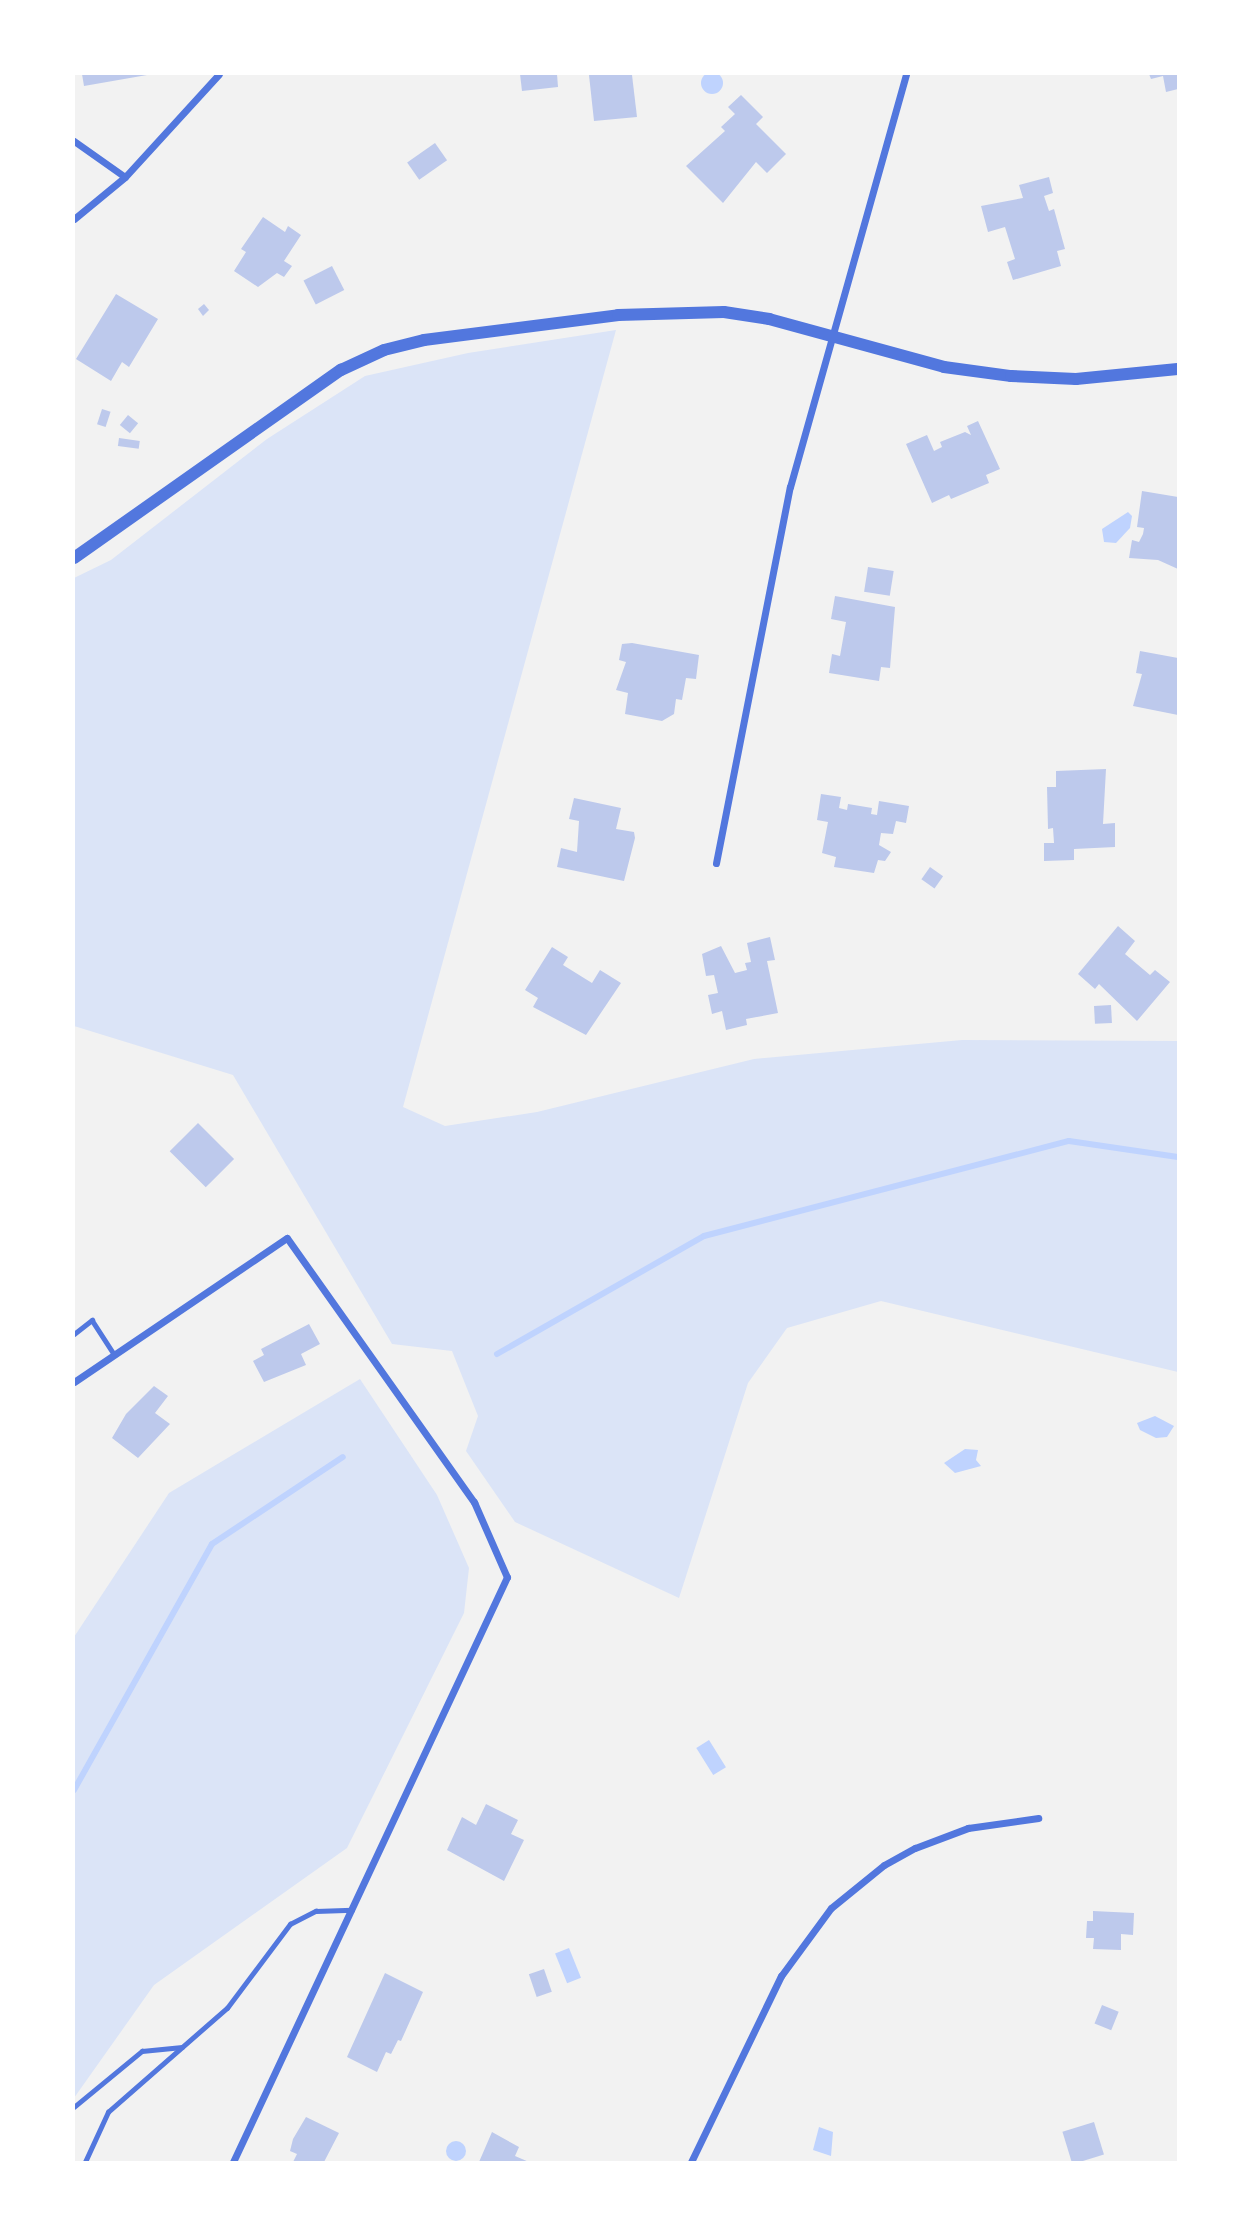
<!DOCTYPE html>
<html>
<head>
<meta charset="utf-8">
<style>
	body { margin:0 }
	#map { position:relative; width:1252px; height:2236px; overflow:hidden; background:#f2f2f2; font-family:Raleway,sans-serif }
	div>[style] { position:absolute }
	.green>* { inset:0; background:#dbe4f7 }
	.water>* { inset:0; background:#bfd3fe; transform-origin:0 0 }
	.round { border-radius:50% }
	.stream>* { height:6px; margin:-3px; padding:0 3px; transform-origin:3px; border-radius:3px; background:#bfd3fe }
	.building>* { inset:0; background:#bdc9ec; transform-origin:0 0 }
	.service>* { height:4.5px; margin:-2.25px; padding:0 2.25px; transform-origin:2.25px; border-radius:2.25px; background:#5277de }
	.minor>* { height:7px; margin:-3.5px; padding:0 3.5px; transform-origin:3.5px; border-radius:3.5px; background:#5277de }
	.tertiary>* { height:12px; margin:-6px; padding:0 6px; transform-origin:6px; border-radius:6px; background:#5277de }
	span { translate:-50% -50%; white-space:nowrap; text-align:center; line-height:1.15; -webkit-text-stroke:6px #fff; paint-order:stroke }
	.frame { position:absolute; inset:0; border:75px solid #fff; pointer-events:none }
</style>
</head>
<body>
<div id="map">
	<div class="green">
		<i style="clip-path:polygon(616px 330px,403px 1107px,445px 1126px,537px 1112px,754px 1059px,962px 1040px,1178px 1041px,1178px 1372px,881px 1301px,787px 1328px,748px 1383px,679px 1598px,515px 1522px,466px 1451px,478px 1416px,452px 1351px,392px 1344px,233px 1075px,74px 1026px,74px 578px,111px 560px,267px 439px,365px 376px,468px 353px)"></i>
		<i style="clip-path:polygon(360px 1379px,437px 1495px,469px 1568px,464px 1613px,347px 1848px,154px 1985px,74px 2098px,74px 1637px,169px 1493px)"></i>
	</div>
	<div class="water">
		<i class="round" style="left:701px;top:72px;width:22px;height:22px"></i>
		<i style="clip-path:polygon(1128px 512px,1132px 516px,1130px 528px,1116px 543px,1104px 542px,1102px 529px)"></i>
		<i style="clip-path:polygon(1155px 1416px,1174px 1426px,1167px 1437px,1156px 1438px,1140px 1430px,1137px 1423px)"></i>
		<i style="clip-path:polygon(965px 1449px,978px 1450px,976px 1460px,981px 1466px,955px 1473px,944px 1463px)"></i>
		<i style="left:709px;top:1740px;width:32px;height:15px;rotate:58deg"></i>
		<i style="left:569px;top:1948px;width:32px;height:15px;rotate:68deg"></i>
		<i style="clip-path:polygon(819px 2127px,833px 2132px,831px 2156px,813px 2150px)"></i>
		<i class="round" style="left:446px;top:2141px;width:20px;height:20px"></i>
	</div>
	<div class="stream">
		<i style="left:497px;top:1354px;width:238px;rotate:-29.7deg"></i>
		<i style="left:704px;top:1236px;width:377px;rotate:-14.6deg"></i>
		<i style="left:1069px;top:1141px;width:110px;rotate:8.4deg"></i>
		<i style="left:74px;top:1790px;width:282px;rotate:-60.7deg"></i>
		<i style="left:212px;top:1544px;width:157px;rotate:-33.6deg"></i>
	</div>
	<div class="building">
		<i style="clip-path:polygon(82px 74px,147px 74px,147px 75px,84px 86px)"></i>
		<i style="clip-path:polygon(520px 74px,557px 74px,558px 87px,522px 91px)"></i>
		<i style="clip-path:polygon(617px 74px,632px 75px,637px 117px,594px 121px,589px 75px)"></i>
		<i style="clip-path:polygon(1149px 74px,1178px 74px,1178px 89px,1166px 92px,1163px 76px,1151px 79px)"></i>
		<i style="clip-path:polygon(741px 95px,763px 117px,756px 124px,786px 154px,767px 173px,756px 162px,723px 203px,686px 166px,725px 131px,721px 127px,735px 114px,728px 107px)"></i>
		<i style="left:435px;top:143px;width:21px;height:34px;rotate:55deg"></i>
		<i style="clip-path:polygon(1049px 177px,1053px 193px,1044px 196px,1049px 211px,1054px 209px,1065px 249px,1057px 251px,1061px 266px,1013px 280px,1007px 262px,1015px 259px,1005px 227px,988px 232px,981px 206px,1023px 198px,1019px 185px)"></i>
		<i style="clip-path:polygon(263px 217px,285px 232px,288px 226px,301px 235px,284px 261px,292px 266px,284px 277px,277px 273px,258px 287px,234px 271px,246px 252px,241px 249px)"></i>
		<i style="left:332px;top:266px;width:27px;height:32px;rotate:63deg"></i>
		<i style="clip-path:polygon(116px 294px,158px 319px,129px 367px,122px 362px,111px 381px,76px 359px)"></i>
		<i style="clip-path:polygon(204px 304px,209px 310px,203px 316px,198px 309px)"></i>
		<i style="left:102px;top:409px;width:9px;height:16px;rotate:18deg"></i>
		<i style="left:128px;top:415px;width:13px;height:13px;rotate:39deg"></i>
		<i style="clip-path:polygon(978px 421px,1000px 469px,986px 475px,989px 483px,951px 499px,949px 495px,932px 503px,906px 444px,927px 435px,934px 451px,942px 447px,940px 442px,965px 432px,971px 435px,967px 426px)"></i>
		<i style="left:119px;top:438px;width:21px;height:8px;rotate:8deg"></i>
		<i style="clip-path:polygon(1142px 491px,1178px 497px,1178px 569px,1158px 560px,1129px 558px,1132px 540px,1139px 542px,1143px 534px,1144px 528px,1137px 527px)"></i>
		<i style="left:868px;top:567px;width:26px;height:25px;rotate:9deg"></i>
		<i style="clip-path:polygon(835px 596px,895px 607px,890px 668px,881px 667px,879px 681px,829px 673px,832px 654px,840px 656px,846px 622px,831px 619px)"></i>
		<i style="clip-path:polygon(632px 643px,699px 655px,696px 679px,686px 678px,682px 700px,676px 699px,674px 714px,662px 721px,625px 714px,628px 693px,616px 690px,626px 662px,619px 660px,622px 644px)"></i>
		<i style="clip-path:polygon(1140px 651px,1178px 658px,1178px 715px,1133px 706px,1142px 674px,1136px 673px)"></i>
		<i style="clip-path:polygon(1106px 769px,1103px 824px,1115px 823px,1115px 847px,1074px 849px,1074px 860px,1044px 861px,1044px 843px,1054px 843px,1053px 828px,1048px 829px,1047px 787px,1056px 787px,1056px 771px)"></i>
		<i style="clip-path:polygon(821px 794px,841px 797px,839px 808px,847px 810px,848px 804px,872px 808px,871px 814px,877px 815px,879px 801px,909px 806px,906px 823px,896px 821px,893px 834px,881px 833px,879px 845px,891px 852px,885px 861px,878px 860px,874px 873px,834px 867px,836px 857px,822px 853px,828px 822px,817px 820px)"></i>
		<i style="clip-path:polygon(574px 798px,621px 808px,616px 829px,634px 832px,635px 838px,624px 881px,557px 867px,561px 848px,577px 852px,579px 821px,569px 819px)"></i>
		<i style="left:930px;top:867px;width:16px;height:15px;rotate:35deg"></i>
		<i style="clip-path:polygon(1118px 926px,1135px 941px,1125px 954px,1150px 975px,1155px 970px,1170px 982px,1137px 1021px,1099px 984px,1095px 989px,1078px 974px)"></i>
		<i style="clip-path:polygon(770px 937px,775px 960px,767px 961px,778px 1013px,746px 1019px,747px 1025px,726px 1030px,722px 1011px,712px 1014px,708px 995px,718px 993px,714px 975px,706px 976px,702px 954px,721px 946px,735px 973px,747px 970px,745px 963px,751px 962px,747px 943px)"></i>
		<i style="clip-path:polygon(552px 947px,568px 957px,563px 965px,592px 983px,600px 970px,621px 983px,586px 1035px,533px 1007px,538px 998px,525px 990px)"></i>
		<i style="left:1111px;top:1005px;width:18px;height:17px;rotate:87deg"></i>
		<i style="left:198px;top:1123px;width:51px;height:40px;rotate:45deg"></i>
		<i style="clip-path:polygon(309px 1324px,320px 1344px,301px 1354px,306px 1365px,264px 1382px,253px 1361px,264px 1355px,261px 1349px)"></i>
		<i style="clip-path:polygon(154px 1386px,168px 1396px,155px 1413px,170px 1424px,138px 1458px,112px 1438px,126px 1414px)"></i>
		<i style="clip-path:polygon(486px 1804px,518px 1820px,511px 1834px,524px 1840px,504px 1881px,447px 1850px,462px 1817px,476px 1825px)"></i>
		<i style="clip-path:polygon(1093px 1911px,1134px 1913px,1133px 1935px,1121px 1934px,1121px 1950px,1093px 1949px,1094px 1938px,1086px 1938px,1087px 1921px,1093px 1921px)"></i>
		<i style="left:544px;top:1969px;width:24px;height:16px;rotate:71deg"></i>
		<i style="clip-path:polygon(385px 1973px,423px 1992px,401px 2041px,398px 2040px,391px 2054px,386px 2052px,377px 2072px,347px 2057px)"></i>
		<i style="left:1102px;top:2005px;width:18px;height:20px;rotate:22deg"></i>
		<i style="clip-path:polygon(306px 2117px,339px 2133px,324px 2162px,293px 2162px,297px 2154px,290px 2151px,293px 2139px)"></i>
		<i style="left:1094px;top:2122px;width:34px;height:33px;rotate:73deg"></i>
		<i style="clip-path:polygon(492px 2132px,519px 2147px,515px 2156px,529px 2162px,479px 2162px)"></i>
	</div>
	<div class="service">
		<i style="left:74px;top:1334px;width:23px;rotate:-38deg"></i>
		<i style="left:92px;top:1320px;width:40px;rotate:57.1deg"></i>
		<i style="left:74px;top:2107px;width:88px;rotate:-39.5deg"></i>
		<i style="left:142px;top:2051px;width:40px;rotate:-5.7deg"></i>
		<i style="left:85px;top:2162px;width:55px;rotate:-65.3deg"></i>
		<i style="left:108px;top:2112px;width:158px;rotate:-41.2deg"></i>
		<i style="left:227px;top:2008px;width:105px;rotate:-53.1deg"></i>
		<i style="left:290px;top:1924px;width:29px;rotate:-27deg"></i>
		<i style="left:316px;top:1911px;width:36px;rotate:-2deg"></i>
	</div>
	<div class="minor">
		<i style="left:74px;top:141px;width:62px;rotate:35.2deg"></i>
		<i style="left:74px;top:219px;width:66px;rotate:-39.5deg"></i>
		<i style="left:125px;top:177px;width:139px;rotate:-47.6deg"></i>
		<i style="left:716px;top:863px;width:383px;rotate:-78.9deg"></i>
		<i style="left:790px;top:487px;width:429px;rotate:-74.3deg"></i>
		<i style="left:74px;top:1382px;width:257px;rotate:-34.1deg"></i>
		<i style="left:287px;top:1238px;width:324px;rotate:54.7deg"></i>
		<i style="left:474px;top:1502px;width:82px;rotate:66.3deg"></i>
		<i style="left:507px;top:1577px;width:646px;rotate:115.1deg"></i>
		<i style="left:691px;top:2162px;width:207px;rotate:-64.2deg"></i>
		<i style="left:781px;top:1976px;width:84px;rotate:-53.7deg"></i>
		<i style="left:831px;top:1908px;width:68px;rotate:-39.1deg"></i>
		<i style="left:884px;top:1865px;width:35px;rotate:-29deg"></i>
		<i style="left:915px;top:1848px;width:57px;rotate:-20.7deg"></i>
		<i style="left:968px;top:1828px;width:71px;rotate:-8.1deg"></i>
	</div>
	<div class="tertiary">
		<i style="left:74px;top:558px;width:327px;rotate:-35.2deg"></i>
		<i style="left:341px;top:370px;width:47px;rotate:-24.9deg"></i>
		<i style="left:384px;top:350px;width:41px;rotate:-14deg"></i>
		<i style="left:424px;top:340px;width:196px;rotate:-7.3deg"></i>
		<i style="left:618px;top:315px;width:106px;rotate:-1.6deg"></i>
		<i style="left:724px;top:312px;width:46px;rotate:8.8deg"></i>
		<i style="left:769px;top:319px;width:181px;rotate:15.3deg"></i>
		<i style="left:944px;top:367px;width:68px;rotate:7.7deg"></i>
		<i style="left:1011px;top:376px;width:65px;rotate:2.6deg"></i>
		<i style="left:1076px;top:379px;width:102px;rotate:-5.6deg"></i>
	</div>
	<div class="frame"></div>
</div>
</body>
</html>
